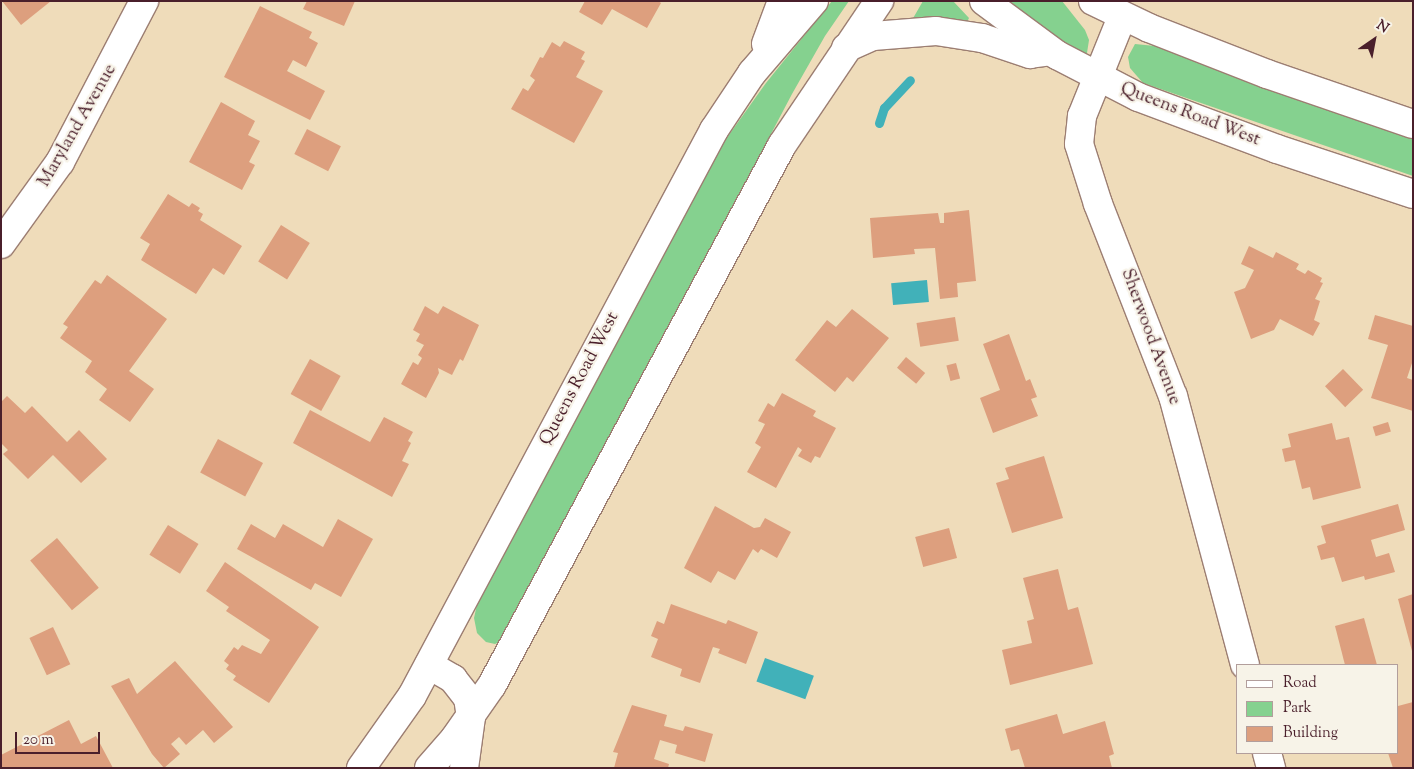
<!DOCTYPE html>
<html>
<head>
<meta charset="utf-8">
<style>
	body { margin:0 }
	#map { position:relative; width:1414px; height:769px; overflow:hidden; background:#efdcba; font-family:"Sorts Mill Goudy",serif }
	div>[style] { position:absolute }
	.green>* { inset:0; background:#85d18f }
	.water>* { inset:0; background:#41b1b9; transform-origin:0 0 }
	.stream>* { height:9px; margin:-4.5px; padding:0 4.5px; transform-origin:4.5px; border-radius:4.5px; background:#41b1b9 }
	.building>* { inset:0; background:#dd9f7e; transform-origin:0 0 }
	.roads { filter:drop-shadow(1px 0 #9c7e72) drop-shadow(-1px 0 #9c7e72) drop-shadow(0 1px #9c7e72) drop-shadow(0 -1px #9c7e72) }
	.minor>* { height:28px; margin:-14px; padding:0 14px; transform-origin:14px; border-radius:14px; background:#fff }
	.tertiary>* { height:28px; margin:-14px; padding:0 14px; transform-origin:14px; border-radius:14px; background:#fff }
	span { translate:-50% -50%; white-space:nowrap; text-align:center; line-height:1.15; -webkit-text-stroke:4.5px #f7f3e8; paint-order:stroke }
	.street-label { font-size:18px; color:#4a1f2b }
	.frame { position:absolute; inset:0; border:2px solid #4a1f2b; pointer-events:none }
	.legend { position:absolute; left:1236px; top:664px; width:162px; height:90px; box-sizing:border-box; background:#f7f3e8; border:1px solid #b29e9c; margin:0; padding:6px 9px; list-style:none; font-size:15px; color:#4a1f2b }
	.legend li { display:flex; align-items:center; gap:10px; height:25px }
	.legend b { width:25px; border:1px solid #b29e9c }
	.north { position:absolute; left:1349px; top:15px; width:50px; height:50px; -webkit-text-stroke:4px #f7f3e8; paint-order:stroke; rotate:33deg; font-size:14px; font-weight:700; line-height:20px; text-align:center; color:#4a1f2b }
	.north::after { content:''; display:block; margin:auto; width:18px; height:22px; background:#4a1f2b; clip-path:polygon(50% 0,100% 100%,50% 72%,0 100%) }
	.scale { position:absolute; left:15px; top:732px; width:85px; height:22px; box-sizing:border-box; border:2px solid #4a1f2b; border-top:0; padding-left:6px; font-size:15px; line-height:18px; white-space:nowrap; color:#4a1f2b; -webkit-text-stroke:4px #f7f3e8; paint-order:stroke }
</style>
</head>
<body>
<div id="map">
	<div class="green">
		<i style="clip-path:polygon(832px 1px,849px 1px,825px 36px,792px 94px,504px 640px,495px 644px,486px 642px,477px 633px,474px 618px,478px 600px,711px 160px,766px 83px)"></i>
		<i style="clip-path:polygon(923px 1px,953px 1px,969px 18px,967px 22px,947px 18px,912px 20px)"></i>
		<i style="clip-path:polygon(1006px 1px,1062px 1px,1085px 30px,1089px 40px,1087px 53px,1080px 55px)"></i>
		<i style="clip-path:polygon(1135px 44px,1155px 46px,1413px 139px,1413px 176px,1143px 83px,1130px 68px,1128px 57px)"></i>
	</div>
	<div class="water">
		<i style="left:927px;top:280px;width:22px;height:36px;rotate:85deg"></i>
		<i style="left:765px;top:658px;width:52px;height:25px;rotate:20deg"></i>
	</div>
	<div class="stream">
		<i style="left:879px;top:123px;width:16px;rotate:-72deg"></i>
		<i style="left:884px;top:108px;width:38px;rotate:-47deg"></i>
	</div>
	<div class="building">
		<i style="clip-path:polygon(2px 1px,51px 1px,21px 25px)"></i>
		<i style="clip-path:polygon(307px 1px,355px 1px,344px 26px,303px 9px)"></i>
		<i style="clip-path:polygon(585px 1px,658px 1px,661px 3px,647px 28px,612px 9px,602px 25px,579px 12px)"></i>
		<i style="clip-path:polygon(260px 6px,312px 32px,309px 38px,318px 43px,306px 67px,293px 60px,287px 71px,325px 91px,310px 120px,224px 77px)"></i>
		<i style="clip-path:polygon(564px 41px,585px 52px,581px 59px,585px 61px,576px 77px,603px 91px,574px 143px,511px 109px,523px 88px,528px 91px,535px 80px,530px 76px,540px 57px,543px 58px,552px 42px,560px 47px)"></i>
		<i style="clip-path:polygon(221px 102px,255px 121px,248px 135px,260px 141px,249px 162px,255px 165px,242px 190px,189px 162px)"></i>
		<i style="left:307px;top:129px;width:38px;height:28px;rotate:27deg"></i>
		<i style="clip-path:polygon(168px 194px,189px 207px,192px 203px,200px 208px,198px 211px,203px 214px,200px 220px,242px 246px,224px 275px,213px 268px,196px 294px,141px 260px,150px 244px,140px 238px)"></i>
		<i style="clip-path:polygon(969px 210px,976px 281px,957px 283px,958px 297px,940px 299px,935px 248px,914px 249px,915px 254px,873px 258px,870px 218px,938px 213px,940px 223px,944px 223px,944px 213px)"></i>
		<i style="left:281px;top:225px;width:34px;height:43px;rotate:32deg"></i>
		<i style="clip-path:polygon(1249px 246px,1273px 258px,1276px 252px,1299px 264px,1296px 269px,1305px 274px,1308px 270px,1322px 278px,1320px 282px,1323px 283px,1315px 299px,1320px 301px,1314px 320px,1320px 323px,1313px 336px,1280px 319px,1274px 330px,1251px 339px,1234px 292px,1245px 288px,1254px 270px,1241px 264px)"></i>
		<i style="clip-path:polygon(107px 275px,167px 319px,129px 371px,154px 389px,130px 422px,99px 400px,107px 389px,85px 372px,92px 361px,60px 338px,68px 327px,63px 324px,95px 280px,101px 284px)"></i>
		<i style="clip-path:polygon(425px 306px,438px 314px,443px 306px,479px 325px,463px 361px,460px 359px,452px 375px,438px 368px,439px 373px,426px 398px,401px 384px,413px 362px,418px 365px,422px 358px,418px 355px,424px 345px,416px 341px,420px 334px,413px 330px)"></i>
		<i style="clip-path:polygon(852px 309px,889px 338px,853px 382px,847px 377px,835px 392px,795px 360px,827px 320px,836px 327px)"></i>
		<i style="clip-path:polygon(1375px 315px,1413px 326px,1413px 360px,1407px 378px,1413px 380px,1413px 411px,1371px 398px,1388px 345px,1368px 339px)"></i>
		<i style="left:955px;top:317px;width:24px;height:39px;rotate:81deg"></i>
		<i style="clip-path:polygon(1009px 334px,1026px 381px,1030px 379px,1037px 397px,1031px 399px,1038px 416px,993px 433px,980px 398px,1000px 390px,983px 344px)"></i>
		<i style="left:906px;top:357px;width:25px;height:14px;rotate:40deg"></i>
		<i style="left:310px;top:359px;width:35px;height:40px;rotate:29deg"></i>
		<i style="left:956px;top:363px;width:16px;height:10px;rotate:75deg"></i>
		<i style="left:1343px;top:369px;width:29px;height:25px;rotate:46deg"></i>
		<i style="clip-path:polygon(782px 393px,816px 411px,813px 416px,836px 428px,820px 458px,815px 456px,811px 463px,798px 456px,802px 450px,798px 447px,776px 488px,747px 472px,761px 447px,755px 443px,765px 424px,758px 421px,768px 403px,774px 407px)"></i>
		<i style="clip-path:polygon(7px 396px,25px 413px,32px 406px,67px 442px,79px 430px,107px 459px,81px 483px,53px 455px,28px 479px,3px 454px,8px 450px,1px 443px,1px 402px)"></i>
		<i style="clip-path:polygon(310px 410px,370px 442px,384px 417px,413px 432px,408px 441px,411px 443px,402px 461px,409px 464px,392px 497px,293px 443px)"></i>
		<i style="left:1388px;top:422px;width:10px;height:16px;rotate:73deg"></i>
		<i style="clip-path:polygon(1332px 423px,1336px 440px,1349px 437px,1361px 488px,1313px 500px,1310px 487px,1302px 489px,1295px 460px,1285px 462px,1282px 449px,1291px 447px,1288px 434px)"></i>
		<i style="left:218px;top:439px;width:51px;height:38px;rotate:28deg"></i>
		<i style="clip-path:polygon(1044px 456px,1063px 518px,1012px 533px,996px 483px,1009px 479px,1005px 468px)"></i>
		<i style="clip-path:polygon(1398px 504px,1405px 530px,1371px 540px,1376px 557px,1389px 553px,1395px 572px,1365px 580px,1364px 576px,1342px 582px,1334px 557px,1321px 560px,1317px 546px,1326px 543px,1321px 526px)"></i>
		<i style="clip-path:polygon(715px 506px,754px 528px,760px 527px,765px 518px,791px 532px,777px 558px,761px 549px,758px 553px,753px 549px,735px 580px,718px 571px,711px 583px,684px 568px)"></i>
		<i style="clip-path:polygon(338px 519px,373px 539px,341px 597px,315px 583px,311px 590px,237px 549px,251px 524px,275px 538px,283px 524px,323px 547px)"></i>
		<i style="left:168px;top:525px;width:36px;height:35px;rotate:32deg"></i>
		<i style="left:949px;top:528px;width:31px;height:35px;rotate:75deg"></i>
		<i style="left:57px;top:538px;width:65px;height:35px;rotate:50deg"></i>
		<i style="clip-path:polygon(225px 562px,319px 627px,269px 703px,233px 680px,236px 676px,226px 669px,229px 665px,224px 661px,234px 647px,238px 650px,242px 645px,261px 654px,270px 640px,226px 611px,229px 607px,206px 591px)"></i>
		<i style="clip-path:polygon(1058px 569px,1068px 610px,1078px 607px,1093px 664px,1010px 685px,1002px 650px,1032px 643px,1027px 621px,1034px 619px,1023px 578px)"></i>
		<i style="clip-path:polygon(1413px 594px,1413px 651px,1412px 651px,1398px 599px)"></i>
		<i style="clip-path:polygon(671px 604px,726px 624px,728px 620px,758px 632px,746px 664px,718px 653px,720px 649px,713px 647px,700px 683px,680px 676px,682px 669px,651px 657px,658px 639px,651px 636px,657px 621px,664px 624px)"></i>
		<i style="clip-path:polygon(1364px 618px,1377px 665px,1345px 665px,1335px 626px)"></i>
		<i style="left:53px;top:627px;width:41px;height:26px;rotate:65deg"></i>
		<i style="clip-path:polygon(175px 661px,233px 727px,214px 743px,203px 730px,186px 745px,179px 737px,171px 744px,180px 754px,164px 768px,152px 754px,111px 686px,129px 678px,137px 694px)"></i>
		<i style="clip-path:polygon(1413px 702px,1413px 768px,1393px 768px,1388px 753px,1398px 753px,1398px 706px)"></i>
		<i style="clip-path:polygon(632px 705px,667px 715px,664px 726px,683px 731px,685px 726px,713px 734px,705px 762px,675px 753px,677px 745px,660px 740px,654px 759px,669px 764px,668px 768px,614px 768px,618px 753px,613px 752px)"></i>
		<i style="clip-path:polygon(1057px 714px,1063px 734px,1105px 721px,1114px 754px,1109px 756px,1112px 768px,1025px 768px,1019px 749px,1011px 751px,1005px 729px)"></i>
		<i style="clip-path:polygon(69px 720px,81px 744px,96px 736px,113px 768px,1px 768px,1px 755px)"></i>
	</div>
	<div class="roads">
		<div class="minor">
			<i style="left:1122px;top:17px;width:107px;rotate:112deg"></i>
			<i style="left:1082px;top:116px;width:28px;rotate:96deg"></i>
			<i style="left:1079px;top:144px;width:63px;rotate:72.4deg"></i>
			<i style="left:1098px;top:204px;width:206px;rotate:68.7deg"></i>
			<i style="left:1173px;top:396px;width:278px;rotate:75deg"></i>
			<i style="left:1px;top:244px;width:101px;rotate:-54.3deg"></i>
			<i style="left:60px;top:162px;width:182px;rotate:-62.4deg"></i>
			<i style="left:429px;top:665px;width:28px;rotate:30deg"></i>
			<i style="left:453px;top:679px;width:24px;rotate:52deg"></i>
			<i style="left:468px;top:698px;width:19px;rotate:81deg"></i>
			<i style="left:471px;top:717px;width:51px;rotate:97.8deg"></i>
			<i style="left:1267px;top:753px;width:16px;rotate:75deg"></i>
		</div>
		<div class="tertiary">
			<i style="left:984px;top:1px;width:91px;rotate:36.5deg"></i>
			<i style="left:1057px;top:55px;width:91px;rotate:27.4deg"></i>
			<i style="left:1138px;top:97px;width:148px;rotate:20.5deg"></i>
			<i style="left:1277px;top:149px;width:143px;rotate:18.3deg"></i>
			<i style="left:1093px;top:1px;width:62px;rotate:25.7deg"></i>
			<i style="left:1149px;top:28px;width:127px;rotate:21.3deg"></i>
			<i style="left:1267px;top:74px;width:154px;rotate:18.9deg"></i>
			<i style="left:766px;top:44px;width:46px;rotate:-69.6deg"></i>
			<i style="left:846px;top:48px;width:30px;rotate:-24deg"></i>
			<i style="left:873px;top:36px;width:63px;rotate:-4.5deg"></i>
			<i style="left:936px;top:31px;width:47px;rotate:8.7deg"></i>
			<i style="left:982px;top:38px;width:51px;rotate:18.4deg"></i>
			<i style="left:1030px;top:54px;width:21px;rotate:-8deg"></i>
			<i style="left:361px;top:768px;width:88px;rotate:-54.7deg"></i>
			<i style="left:412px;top:696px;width:642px;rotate:-61.92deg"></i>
			<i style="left:714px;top:130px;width:69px;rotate:-56.3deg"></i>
			<i style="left:752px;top:73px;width:95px;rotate:-49.3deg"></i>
			<i style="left:429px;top:768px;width:40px;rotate:-49deg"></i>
			<i style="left:455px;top:738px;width:65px;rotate:-55.1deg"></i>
			<i style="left:492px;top:685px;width:613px;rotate:-61.76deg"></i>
			<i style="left:782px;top:145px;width:174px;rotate:-56deg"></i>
		</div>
	</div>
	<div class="street-label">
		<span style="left:1190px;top:115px;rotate:21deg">Queens Road West</span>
		<span style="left:78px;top:126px;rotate:-60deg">Maryland Avenue</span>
		<span style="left:1150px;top:337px;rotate:70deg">Sherwood Avenue</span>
		<span style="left:580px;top:379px;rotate:-62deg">Queens Road West</span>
	</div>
	<div class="frame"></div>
	<ul class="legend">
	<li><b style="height:6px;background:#fff"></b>Road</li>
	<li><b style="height:14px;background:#85d18f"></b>Park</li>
	<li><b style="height:14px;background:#dd9f7e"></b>Building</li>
	</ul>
	<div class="north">N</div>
	<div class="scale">20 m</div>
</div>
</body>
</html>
